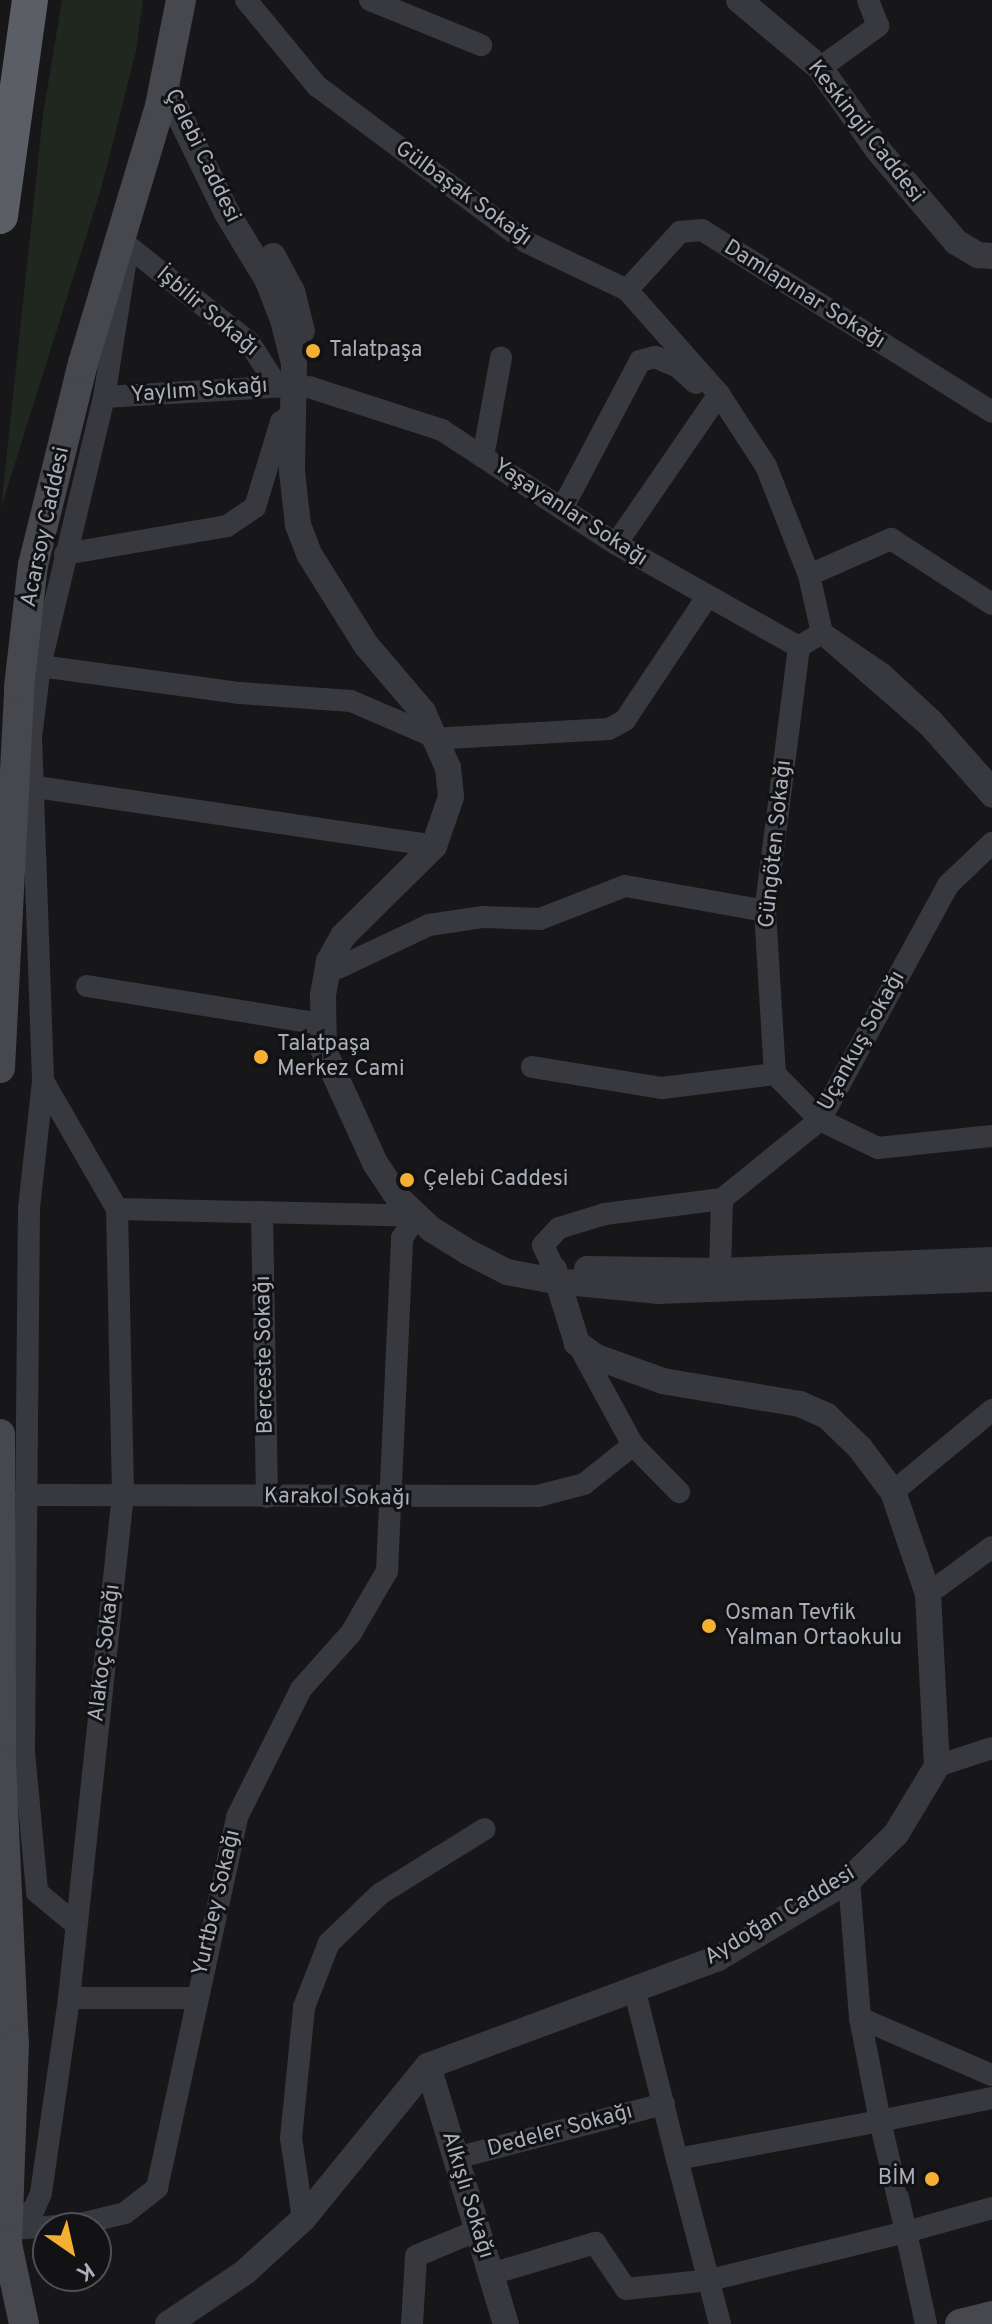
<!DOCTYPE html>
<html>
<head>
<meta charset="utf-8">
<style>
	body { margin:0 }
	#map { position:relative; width:992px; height:2324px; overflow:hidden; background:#171719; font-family:Overpass,sans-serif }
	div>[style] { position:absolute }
	.green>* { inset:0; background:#1f271f }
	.minor>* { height:22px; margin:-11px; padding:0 11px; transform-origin:11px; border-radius:11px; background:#38393e }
	.tertiary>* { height:26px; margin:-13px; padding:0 13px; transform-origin:13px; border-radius:13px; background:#38393e }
	.secondary>* { height:30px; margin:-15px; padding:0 15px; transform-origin:15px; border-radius:15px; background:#46484e }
	.trunk>* { height:36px; margin:-18px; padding:0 18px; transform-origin:18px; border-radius:18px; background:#5c5e66 }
	.dots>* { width:22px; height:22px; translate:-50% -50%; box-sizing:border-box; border:4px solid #121214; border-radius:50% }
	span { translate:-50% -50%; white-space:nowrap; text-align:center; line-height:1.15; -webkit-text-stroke:6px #121214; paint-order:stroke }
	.street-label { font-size:22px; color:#a9aeb9 }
	.poi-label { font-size:22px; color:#a9aeb9 }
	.left { translate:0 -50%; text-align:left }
	.right { translate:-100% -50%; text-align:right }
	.north { position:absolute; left:32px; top:2212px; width:80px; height:80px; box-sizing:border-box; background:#121214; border:2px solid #4e5056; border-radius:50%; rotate:146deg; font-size:22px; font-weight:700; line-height:32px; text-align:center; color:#a9aeb9 }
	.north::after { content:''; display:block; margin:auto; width:28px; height:36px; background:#f5b033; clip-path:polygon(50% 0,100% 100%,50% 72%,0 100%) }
</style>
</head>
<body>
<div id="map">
	<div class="green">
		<i style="clip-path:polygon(62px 0,143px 0,136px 51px,101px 189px,1px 508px,43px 115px)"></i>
	</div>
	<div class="minor">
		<i style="left:246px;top:0;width:112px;rotate:50.5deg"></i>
		<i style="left:317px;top:86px;width:261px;rotate:36.7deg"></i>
		<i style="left:526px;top:242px;width:112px;rotate:25.4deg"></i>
		<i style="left:627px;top:290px;width:139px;rotate:48.5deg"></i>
		<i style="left:719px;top:394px;width:86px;rotate:56.9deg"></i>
		<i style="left:766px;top:466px;width:117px;rotate:68.5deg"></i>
		<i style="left:809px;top:575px;width:59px;rotate:77.4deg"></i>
		<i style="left:822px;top:633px;width:27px;rotate:149deg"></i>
		<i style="left:799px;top:647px;width:210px;rotate:-150.6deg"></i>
		<i style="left:616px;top:544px;width:208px;rotate:-146.8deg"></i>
		<i style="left:442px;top:430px;width:140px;rotate:-162.1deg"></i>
		<i style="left:370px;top:0;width:120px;rotate:22.1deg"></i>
		<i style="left:820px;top:68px;width:72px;rotate:-35.9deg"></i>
		<i style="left:878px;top:26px;width:28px;rotate:-111deg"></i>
		<i style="left:627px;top:290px;width:79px;rotate:-47.6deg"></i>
		<i style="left:680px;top:232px;width:22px;rotate:-5deg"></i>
		<i style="left:702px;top:230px;width:342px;rotate:32.1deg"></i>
		<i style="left:277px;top:386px;width:52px;rotate:-122.5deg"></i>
		<i style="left:249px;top:342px;width:154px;rotate:-141.6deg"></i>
		<i style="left:128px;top:246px;width:153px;rotate:99deg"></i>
		<i style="left:104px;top:397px;width:277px;rotate:103.4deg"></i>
		<i style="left:40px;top:666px;width:202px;rotate:7.7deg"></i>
		<i style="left:240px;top:693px;width:111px;rotate:4.1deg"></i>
		<i style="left:351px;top:701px;width:94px;rotate:23.3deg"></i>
		<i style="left:104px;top:397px;width:185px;rotate:-3.4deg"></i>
		<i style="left:483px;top:457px;width:101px;rotate:-79.7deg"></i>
		<i style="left:562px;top:509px;width:167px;rotate:-62.2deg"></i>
		<i style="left:640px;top:361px;width:16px;rotate:-15deg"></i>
		<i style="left:655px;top:357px;width:25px;rotate:23deg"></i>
		<i style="left:678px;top:367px;width:24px;rotate:42deg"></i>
		<i style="left:616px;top:544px;width:182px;rotate:-55.5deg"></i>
		<i style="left:65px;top:554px;width:164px;rotate:-9.8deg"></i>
		<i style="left:227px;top:526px;width:34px;rotate:-34deg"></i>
		<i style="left:255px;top:507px;width:89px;rotate:-73deg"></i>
		<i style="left:281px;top:422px;width:16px;rotate:-35deg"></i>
		<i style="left:809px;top:575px;width:90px;rotate:-23.7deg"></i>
		<i style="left:891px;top:539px;width:120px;rotate:32.8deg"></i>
		<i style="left:799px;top:647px;width:266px;rotate:97.3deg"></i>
		<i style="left:765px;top:911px;width:163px;rotate:86.5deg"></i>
		<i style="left:775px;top:1074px;width:64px;rotate:45.6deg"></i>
		<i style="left:820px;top:1120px;width:64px;rotate:25.8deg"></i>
		<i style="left:878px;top:1148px;width:115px;rotate:-6deg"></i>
		<i style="left:40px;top:666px;width:72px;rotate:97.2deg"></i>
		<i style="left:31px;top:737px;width:344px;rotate:88deg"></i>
		<i style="left:43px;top:1081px;width:128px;rotate:96.3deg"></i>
		<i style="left:29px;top:1208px;width:543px;rotate:90.53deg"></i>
		<i style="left:24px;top:1751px;width:142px;rotate:84.7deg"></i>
		<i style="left:37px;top:1892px;width:48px;rotate:40deg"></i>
		<i style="left:448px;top:738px;width:161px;rotate:-3.2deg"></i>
		<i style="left:609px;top:729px;width:18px;rotate:-29deg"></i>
		<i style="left:625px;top:720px;width:148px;rotate:-56.3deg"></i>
		<i style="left:36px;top:787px;width:402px;rotate:8.4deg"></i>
		<i style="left:992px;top:788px;width:91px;rotate:-131.4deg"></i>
		<i style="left:932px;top:720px;width:69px;rotate:-137.3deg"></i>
		<i style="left:881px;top:673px;width:71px;rotate:-145.9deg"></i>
		<i style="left:822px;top:633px;width:140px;rotate:41deg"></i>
		<i style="left:928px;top:725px;width:96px;rotate:48.4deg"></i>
		<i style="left:338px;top:968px;width:101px;rotate:-25.3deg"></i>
		<i style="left:429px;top:925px;width:55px;rotate:-8.4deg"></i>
		<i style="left:483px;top:917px;width:57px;rotate:2deg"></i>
		<i style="left:540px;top:919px;width:91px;rotate:-21.2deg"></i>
		<i style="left:625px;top:886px;width:142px;rotate:10.1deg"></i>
		<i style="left:87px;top:986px;width:238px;rotate:9.2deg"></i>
		<i style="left:532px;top:1067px;width:132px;rotate:9.2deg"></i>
		<i style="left:662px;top:1088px;width:114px;rotate:-7.1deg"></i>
		<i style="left:117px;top:1209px;width:300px;rotate:1.3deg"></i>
		<i style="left:262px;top:1212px;width:285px;rotate:89deg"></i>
		<i style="left:554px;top:1269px;width:26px;rotate:-115deg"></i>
		<i style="left:543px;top:1245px;width:23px;rotate:-47deg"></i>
		<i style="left:559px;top:1228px;width:48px;rotate:-16.9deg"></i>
		<i style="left:605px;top:1214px;width:118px;rotate:-7.3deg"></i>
		<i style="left:722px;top:1199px;width:126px;rotate:-38.9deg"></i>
		<i style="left:820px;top:1120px;width:268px;rotate:-61.4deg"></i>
		<i style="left:948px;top:885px;width:61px;rotate:-43.7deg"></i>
		<i style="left:720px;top:1271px;width:72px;rotate:-88.4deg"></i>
		<i style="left:579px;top:1346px;width:113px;rotate:61.4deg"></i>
		<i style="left:633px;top:1445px;width:66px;rotate:45.6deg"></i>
		<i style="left:893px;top:1492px;width:129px;rotate:-39.6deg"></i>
		<i style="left:26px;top:1495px;width:512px;rotate:0.11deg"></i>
		<i style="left:538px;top:1496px;width:48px;rotate:-14.6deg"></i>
		<i style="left:584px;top:1484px;width:63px;rotate:-38.5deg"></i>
		<i style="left:928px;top:1594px;width:79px;rotate:-36.3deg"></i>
		<i style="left:937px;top:1766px;width:58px;rotate:-18.1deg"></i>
		<i style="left:849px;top:1880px;width:138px;rotate:85.4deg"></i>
		<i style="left:860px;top:2018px;width:105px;rotate:79deg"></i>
		<i style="left:880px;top:2121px;width:114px;rotate:-11.6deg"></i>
		<i style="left:634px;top:1988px;width:176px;rotate:75.9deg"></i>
		<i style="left:69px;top:1998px;width:125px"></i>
		<i style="left:860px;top:2018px;width:144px;rotate:23.4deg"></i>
		<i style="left:456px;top:2158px;width:215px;rotate:-14.6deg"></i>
		<i style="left:303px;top:2219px;width:82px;rotate:-98.4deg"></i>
		<i style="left:291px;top:2138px;width:132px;rotate:-84.3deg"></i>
		<i style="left:304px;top:2007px;width:69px;rotate:-68.7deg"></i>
		<i style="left:329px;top:1943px;width:71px;rotate:-43.9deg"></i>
		<i style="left:380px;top:1894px;width:123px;rotate:-31.8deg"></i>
		<i style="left:8px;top:2229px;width:68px;rotate:-3.4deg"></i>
		<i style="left:76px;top:2225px;width:50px;rotate:-13.8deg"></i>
		<i style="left:125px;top:2213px;width:41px;rotate:-38deg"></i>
		<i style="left:157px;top:2188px;width:380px;rotate:-77.8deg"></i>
		<i style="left:237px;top:1817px;width:143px;rotate:-63.4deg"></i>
		<i style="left:301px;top:1689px;width:75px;rotate:-48.2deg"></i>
		<i style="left:351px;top:1633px;width:72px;rotate:-59.9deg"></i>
		<i style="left:387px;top:1571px;width:333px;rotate:-87.4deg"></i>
		<i style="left:402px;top:1238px;width:27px;rotate:-56deg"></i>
		<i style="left:8px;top:2229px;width:33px;rotate:-38deg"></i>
		<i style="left:34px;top:2209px;width:17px;rotate:-66deg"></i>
		<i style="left:41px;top:2193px;width:197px;rotate:-81.8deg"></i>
		<i style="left:69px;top:1998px;width:507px;rotate:-83.88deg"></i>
		<i style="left:123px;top:1494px;width:285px;rotate:-91.2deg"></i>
		<i style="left:117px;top:1209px;width:148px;rotate:-120deg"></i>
		<i style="left:491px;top:2274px;width:109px;rotate:-16.6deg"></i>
		<i style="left:595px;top:2243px;width:55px;rotate:56deg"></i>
		<i style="left:626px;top:2289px;width:84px;rotate:-6.1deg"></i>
		<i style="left:710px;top:2280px;width:202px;rotate:-13.8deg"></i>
		<i style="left:906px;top:2232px;width:94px;rotate:77.7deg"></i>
		<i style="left:412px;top:2324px;width:68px;rotate:-86.6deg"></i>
		<i style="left:416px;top:2256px;width:67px;rotate:-22.8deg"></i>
		<i style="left:720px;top:2324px;width:171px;rotate:-104.6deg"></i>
		<i style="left:677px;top:2159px;width:207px;rotate:-10.6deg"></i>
		<i style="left:880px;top:2121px;width:114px;rotate:76.8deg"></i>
		<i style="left:906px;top:2232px;width:89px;rotate:-15.6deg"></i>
	</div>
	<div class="tertiary">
		<i style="left:739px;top:0;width:106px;rotate:40deg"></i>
		<i style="left:820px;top:68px;width:100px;rotate:54.7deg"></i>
		<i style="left:878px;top:150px;width:121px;rotate:49.7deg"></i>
		<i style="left:956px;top:242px;width:26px;rotate:31deg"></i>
		<i style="left:978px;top:255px;width:14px;rotate:4deg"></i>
		<i style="left:163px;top:82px;width:146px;rotate:64deg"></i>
		<i style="left:227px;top:213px;width:79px;rotate:58.9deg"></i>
		<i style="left:268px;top:281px;width:42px;rotate:69deg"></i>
		<i style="left:283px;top:320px;width:44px;rotate:75.7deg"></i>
		<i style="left:294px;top:363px;width:108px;rotate:91.1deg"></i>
		<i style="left:292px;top:471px;width:54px;rotate:83.7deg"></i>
		<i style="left:298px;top:525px;width:31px;rotate:69deg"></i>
		<i style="left:309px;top:554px;width:107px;rotate:57.9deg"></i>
		<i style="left:366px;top:645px;width:88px;rotate:49.6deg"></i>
		<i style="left:423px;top:712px;width:61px;rotate:65.9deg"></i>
		<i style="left:448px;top:768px;width:29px;rotate:84deg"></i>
		<i style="left:451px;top:797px;width:52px;rotate:109.1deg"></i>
		<i style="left:434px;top:846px;width:128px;rotate:135.3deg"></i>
		<i style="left:343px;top:936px;width:29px;rotate:119deg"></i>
		<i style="left:329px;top:961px;width:35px;rotate:100deg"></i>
		<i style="left:323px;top:995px;width:56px;rotate:89deg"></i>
		<i style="left:324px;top:1051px;width:123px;rotate:65.5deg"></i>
		<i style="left:375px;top:1163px;width:43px;rotate:56.3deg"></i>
		<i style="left:399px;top:1199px;width:44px;rotate:43.2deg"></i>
		<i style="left:431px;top:1229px;width:44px;rotate:31.9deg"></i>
		<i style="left:468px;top:1252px;width:44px;rotate:27.1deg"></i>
		<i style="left:507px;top:1272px;width:49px;rotate:10.6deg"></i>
		<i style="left:555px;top:1281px;width:103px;rotate:5.5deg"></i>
		<i style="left:658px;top:1291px;width:334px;rotate:-2.1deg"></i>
		<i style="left:273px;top:256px;width:40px;rotate:62deg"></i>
		<i style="left:292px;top:291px;width:41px;rotate:76deg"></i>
		<i style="left:587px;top:1269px;width:133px;rotate:0.9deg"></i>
		<i style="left:720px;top:1271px;width:272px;rotate:-2.3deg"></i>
		<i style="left:428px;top:2066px;width:270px;rotate:73.2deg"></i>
		<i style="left:168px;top:2324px;width:93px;rotate:-34deg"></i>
		<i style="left:245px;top:2272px;width:79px;rotate:-42.4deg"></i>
		<i style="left:303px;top:2219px;width:198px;rotate:-50.8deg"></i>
		<i style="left:428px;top:2066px;width:309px;rotate:-20.4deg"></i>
		<i style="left:718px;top:1958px;width:152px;rotate:-30.8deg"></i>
		<i style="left:849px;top:1880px;width:66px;rotate:-44.4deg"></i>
		<i style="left:896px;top:1834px;width:79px;rotate:-58.9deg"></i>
		<i style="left:937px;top:1766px;width:172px;rotate:-93deg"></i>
		<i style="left:928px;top:1594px;width:108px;rotate:-108.9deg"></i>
		<i style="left:893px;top:1492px;width:55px;rotate:-126.9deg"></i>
		<i style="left:860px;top:1448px;width:46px;rotate:-135.9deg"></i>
		<i style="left:827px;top:1416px;width:30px;rotate:-156deg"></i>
		<i style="left:800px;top:1404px;width:139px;rotate:-170.5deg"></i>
		<i style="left:663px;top:1381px;width:71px;rotate:-160.3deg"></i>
		<i style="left:596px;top:1357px;width:24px;rotate:-144deg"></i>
		<i style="left:577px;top:1343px;width:77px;rotate:-107.3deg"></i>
	</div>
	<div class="secondary">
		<i style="left:0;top:1068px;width:381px;rotate:-87.1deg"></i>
		<i style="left:19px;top:687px;width:123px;rotate:-83.5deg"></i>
		<i style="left:33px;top:565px;width:208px;rotate:-76.1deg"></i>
		<i style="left:83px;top:363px;width:268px;rotate:-73.3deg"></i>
		<i style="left:160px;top:106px;width:108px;rotate:-78.8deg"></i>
		<i style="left:0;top:1434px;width:328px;rotate:89.8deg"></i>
		<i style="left:1px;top:1762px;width:282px;rotate:87.4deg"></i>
		<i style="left:14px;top:2044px;width:200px;rotate:92deg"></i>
		<i style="left:7px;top:2244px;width:82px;rotate:78deg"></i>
		<i style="left:960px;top:2324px;width:33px;rotate:-14deg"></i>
	</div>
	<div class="trunk">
		<i style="left:0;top:216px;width:218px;rotate:-82.1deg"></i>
	</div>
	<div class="dots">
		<i style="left:313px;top:351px;background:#f5b033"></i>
		<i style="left:261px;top:1057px;background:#f5b033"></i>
		<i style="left:407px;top:1180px;background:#f5b033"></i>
		<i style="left:709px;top:1626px;background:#f5b033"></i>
		<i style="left:932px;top:2179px;background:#f5b033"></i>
	</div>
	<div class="street-label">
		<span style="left:865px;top:132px;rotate:52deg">Keskingil Caddesi</span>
		<span style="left:202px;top:156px;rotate:64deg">Çelebi Caddesi</span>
		<span style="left:463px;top:194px;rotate:36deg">Gülbaşak Sokağı</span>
		<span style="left:804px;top:295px;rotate:32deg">Damlapınar Sokağı</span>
		<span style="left:207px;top:312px;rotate:40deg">İşbilir Sokağı</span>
		<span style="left:199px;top:391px;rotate:-4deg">Yaylım Sokağı</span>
		<span style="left:570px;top:513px;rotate:33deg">Yaşayanlar Sokağı</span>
		<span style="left:46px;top:527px;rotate:-78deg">Acarsoy Caddesi</span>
		<span style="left:776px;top:844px;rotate:-84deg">Güngöten Sokağı</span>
		<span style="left:862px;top:1041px;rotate:-61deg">Uçankuş Sokağı</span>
		<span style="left:265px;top:1355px;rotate:-91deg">Berceste Sokağı</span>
		<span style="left:337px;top:1498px;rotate:1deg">Karakol Sokağı</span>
		<span style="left:105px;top:1653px;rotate:-83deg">Alakoç Sokağı</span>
		<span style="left:217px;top:1903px;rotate:-77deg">Yurtbey Sokağı</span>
		<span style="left:780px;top:1916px;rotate:-31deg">Aydoğan Caddesi</span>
		<span style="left:560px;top:2131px;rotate:-15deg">Dedeler Sokağı</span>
		<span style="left:467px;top:2195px;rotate:73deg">Alkışlı Sokağı</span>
	</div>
	<div class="poi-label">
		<span class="left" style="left:329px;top:351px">Talatpaşa</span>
		<span class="left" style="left:277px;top:1057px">Talatpaşa<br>Merkez Cami</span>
		<span class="left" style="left:423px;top:1180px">Çelebi Caddesi</span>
		<span class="left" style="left:725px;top:1626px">Osman Tevfik<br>Yalman Ortaokulu</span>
		<span class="right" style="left:916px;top:2179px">BİM</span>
	</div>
	<div class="north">K</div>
</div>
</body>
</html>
